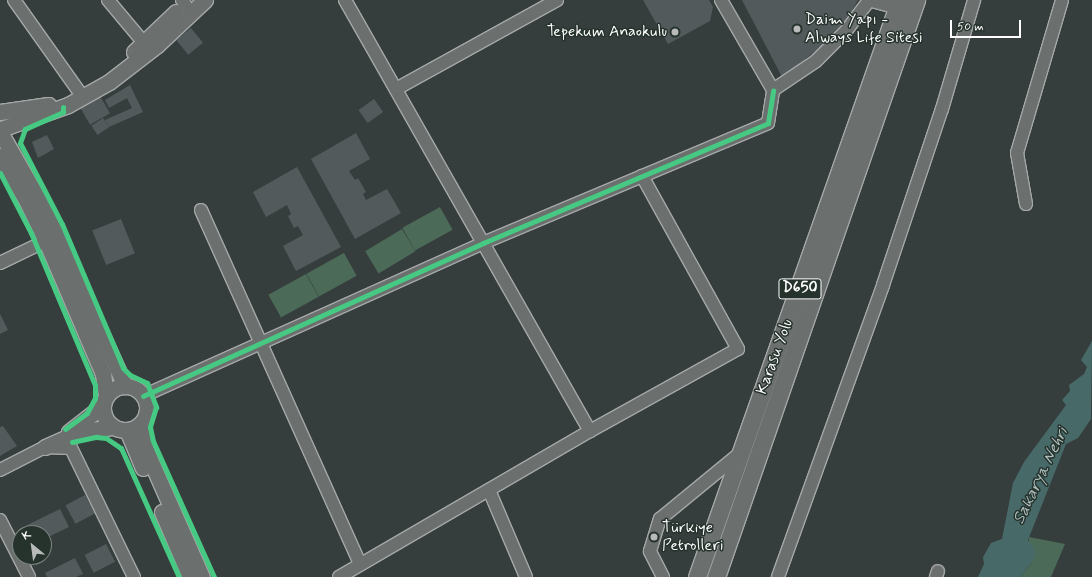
<!DOCTYPE html>
<html>
<head>
<meta charset="utf-8">
<style>
	body { margin:0 }
	#map { position:relative; width:1092px; height:577px; overflow:hidden; background:#363e3d; font-family:Mynerve,sans-serif }
	div>[style] { position:absolute }
	.green>* { inset:0; background:#4c6a58; transform-origin:0 0 }
	.water>* { inset:0; background:#476a69 }
	.building>* { inset:0; background:#525a5b; transform-origin:0 0 }
	.roads { filter:drop-shadow(1px 0 #a5a8a8) drop-shadow(-1px 0 #a5a8a8) drop-shadow(0 1px #a5a8a8) drop-shadow(0 -1px #a5a8a8) }
	.minor>* { height:12px; margin:-6px; padding:0 6px; transform-origin:6px; border-radius:6px; background:#6b6f6d }
	.major>* { height:15px; margin:-7.5px; padding:0 7.5px; transform-origin:7.5px; border-radius:7.5px; background:#6b6f6d }
	.major>.ring { margin:-7.5px; padding:0; box-sizing:content-box; background:none; border:15px solid #6b6f6d; border-radius:50% }
	.highway>* { height:17px; margin:-8.5px; padding:0 8.5px; transform-origin:8.5px; border-radius:8.5px; background:#6b6f6d }
	.cycleway>* { height:5px; margin:-2.5px; padding:0 2.5px; transform-origin:2.5px; border-radius:2.5px; background:#46c982 }
	.dots>* { width:11px; height:11px; translate:-50% -50%; box-sizing:border-box; border:2px solid #26332d; border-radius:50% }
	span { translate:-50% -50%; white-space:nowrap; text-align:center; line-height:1.15; -webkit-text-stroke:3px #26332d; paint-order:stroke }
	.shield-label span { padding:1px 3px; background:#26332d; border:1px solid; border-radius:3px; -webkit-text-stroke-width:0 }
	.shield-label { font-size:15px; color:#fff; font-weight:700 }
	.poi-label { font-size:16px; color:#fff }
	.left { translate:0 -50%; text-align:left }
	.right { translate:-100% -50%; text-align:right }
	.street-label { font-size:16px; color:#fff }
	.water-label { font-size:17px; color:#adbebd; font-style:italic }
	.north { position:absolute; left:12px; top:525px; width:40px; height:40px; box-sizing:border-box; background:#26332d; border:1px solid #7d8581; border-radius:50%; rotate:331deg; font-size:11px; font-weight:700; line-height:16px; text-align:center; color:#fff }
	.north::after { content:''; display:block; margin:auto; width:14px; height:18px; background:#b9bbbb; clip-path:polygon(50% 0,100% 100%,50% 72%,0 100%) }
	.scale { position:absolute; left:950px; top:20px; width:71px; height:18px; box-sizing:border-box; border:2px solid #fff; border-top:0; padding-left:5px; font-size:12px; line-height:14px; white-space:nowrap; color:#fff; -webkit-text-stroke:3px #26332d; paint-order:stroke }
</style>
</head>
<body>
<div id="map">
	<div class="green">
		<i style="left:440px;top:207px;width:26px;height:43px;rotate:61deg"></i>
		<i style="left:402px;top:229px;width:26px;height:43px;rotate:59deg"></i>
		<i style="left:344px;top:253px;width:26px;height:43px;rotate:61deg"></i>
		<i style="left:306px;top:274px;width:26px;height:43px;rotate:61deg"></i>
		<i style="clip-path:polygon(1029px 537px,1065px 544px,1051px 577px,1020px 577px,1033px 561px,1033px 548px,1029px 543px)"></i>
	</div>
	<div class="water">
		<i style="clip-path:polygon(1092px 341px,1091px 419px,1078px 438px,1066px 444px,1028px 540px,1036px 552px,1033px 561px,1020px 577px,978px 577px,984px 564px,983px 557px,991px 543px,1002px 539px,1013px 483px,1024px 462px,1066px 405px,1062px 400px,1070px 391px,1069px 385px,1084px 374px,1087px 367px,1081px 360px)"></i>
	</div>
	<div class="building">
		<i style="clip-path:polygon(643px 0,709px 0,713px 7px,710px 21px,668px 44px)"></i>
		<i style="clip-path:polygon(742px 0,858px 0,848px 18px,817px 50px,782px 77px)"></i>
		<i style="left:191px;top:28px;width:19px;height:19px;rotate:51deg"></i>
		<i style="clip-path:polygon(130px 85px,143px 112px,109px 127px,105px 120px,132px 108px,127px 98px,109px 108px,105px 100px)"></i>
		<i style="left:100px;top:96px;width:20px;height:23px;rotate:60deg"></i>
		<i style="left:374px;top:99px;width:16px;height:19px;rotate:55deg"></i>
		<i style="left:103px;top:118px;width:11px;height:14px;rotate:56deg"></i>
		<i style="clip-path:polygon(356px 133px,370px 159px,349px 171px,355px 180px,358px 178px,366px 192px,363px 194px,366px 200px,387px 189px,401px 213px,355px 239px,311px 159px)"></i>
		<i style="clip-path:polygon(47px 135px,54px 149px,38px 158px,32px 142px)"></i>
		<i style="clip-path:polygon(297px 167px,341px 247px,296px 271px,283px 246px,303px 235px,298px 226px,294px 228px,288px 216px,291px 214px,287px 205px,266px 217px,253px 192px)"></i>
		<i style="left:121px;top:219px;width:37px;height:31px;rotate:68deg"></i>
		<i style="clip-path:polygon(0 314px,8px 330px,0 334px)"></i>
		<i style="clip-path:polygon(3px 426px,17px 446px,0 456px,0 427px)"></i>
		<i style="left:85px;top:495px;width:21px;height:22px;rotate:62deg"></i>
		<i style="clip-path:polygon(60px 509px,69px 527px,44px 539px,44px 533px,21px 533px,19px 529px)"></i>
		<i style="left:106px;top:544px;width:20px;height:24px;rotate:63deg"></i>
		<i style="clip-path:polygon(75px 558px,83px 574px,76px 577px,47px 577px,45px 573px)"></i>
	</div>
	<div class="roads">
		<div class="minor">
			<i style="left:14px;top:0;width:114px;rotate:54.6deg"></i>
			<i style="left:108px;top:0;width:56px;rotate:50.1deg"></i>
			<i style="left:182px;top:0;width:5px;rotate:53deg"></i>
			<i style="left:345px;top:0;width:496px;rotate:60.4deg"></i>
			<i style="left:721px;top:0;width:104px;rotate:60deg"></i>
			<i style="left:773px;top:90px;width:52px;rotate:-34deg"></i>
			<i style="left:816px;top:61px;width:42px;rotate:-45deg"></i>
			<i style="left:846px;top:31px;width:39px;rotate:-53deg"></i>
			<i style="left:868px;top:0;width:30px;rotate:15deg"></i>
			<i style="left:396px;top:89px;width:184px;rotate:-28.9deg"></i>
			<i style="left:1026px;top:204px;width:52px;rotate:-100deg"></i>
			<i style="left:1017px;top:153px;width:159px;rotate:-73.6deg"></i>
			<i style="left:201px;top:210px;width:388px;rotate:65.8deg"></i>
			<i style="left:0;top:263px;width:51px;rotate:-25.6deg"></i>
			<i style="left:143px;top:396px;width:373px;rotate:-24.2deg"></i>
			<i style="left:483px;top:243px;width:309px;rotate:-22.8deg"></i>
			<i style="left:768px;top:123px;width:33px;rotate:-81deg"></i>
			<i style="left:0;top:470px;width:51px;rotate:-27.1deg"></i>
			<i style="left:45px;top:447px;width:26px;rotate:2deg"></i>
			<i style="left:71px;top:448px;width:144px;rotate:64deg"></i>
			<i style="left:489px;top:490px;width:95px;rotate:67deg"></i>
			<i style="left:0;top:520px;width:64px;rotate:63deg"></i>
			<i style="left:339px;top:577px;width:290px;rotate:-30.2deg"></i>
			<i style="left:590px;top:431px;width:169px;rotate:-29deg"></i>
			<i style="left:738px;top:349px;width:198px;rotate:-119deg"></i>
			<i style="left:663px;top:577px;width:29px;rotate:-117deg"></i>
			<i style="left:650px;top:551px;width:34px;rotate:-73deg"></i>
			<i style="left:660px;top:519px;width:102px;rotate:-39.4deg"></i>
			<i style="left:778px;top:577px;width:310px;rotate:-70.2deg"></i>
			<i style="left:883px;top:285px;width:186px;rotate:-71.5deg"></i>
			<i style="left:942px;top:109px;width:114px;rotate:-73.6deg"></i>
			<i style="left:936px;top:577px;width:6px;rotate:-72deg"></i>
		</div>
		<div class="major">
			<i style="left:134px;top:52px;width:58px;rotate:-43.6deg"></i>
			<i style="left:0;top:112px;width:49px;rotate:-8.3deg"></i>
			<i style="left:1px;top:129px;width:71px;rotate:-19.7deg"></i>
			<i style="left:68px;top:105px;width:47px;rotate:-29.3deg"></i>
			<i style="left:109px;top:82px;width:61px;rotate:-37.6deg"></i>
			<i style="left:157px;top:45px;width:66px;rotate:-43.2deg"></i>
			<i style="left:0;top:132px;width:95px;rotate:60.2deg"></i>
			<i style="left:47px;top:214px;width:189px;rotate:65.6deg"></i>
			<i style="left:0;top:156px;width:51px;rotate:59.4deg"></i>
			<i style="left:26px;top:200px;width:46px;rotate:64deg"></i>
			<i style="left:46px;top:241px;width:145px;rotate:66.8deg"></i>
			<i style="left:103px;top:374px;width:22px;rotate:82deg"></i>
			<i class="ring" style="left:103px;top:386px;width:29px;height:29px"></i>
			<i style="left:143px;top:421px;width:17px;rotate:93deg"></i>
			<i style="left:142px;top:438px;width:20px;rotate:70deg"></i>
			<i style="left:149px;top:457px;width:131px;rotate:66.2deg"></i>
			<i style="left:127px;top:430px;width:41px;rotate:67.2deg"></i>
			<i style="left:69px;top:432px;width:42px;rotate:-38.2deg"></i>
			<i style="left:45px;top:447px;width:35px;rotate:-24deg"></i>
			<i style="left:77px;top:433px;width:36px;rotate:-10deg"></i>
			<i style="left:162px;top:512px;width:71px;rotate:66.7deg"></i>
		</div>
		<div class="highway">
			<i style="left:697px;top:577px;width:612px;rotate:-70.62deg"></i>
			<i style="left:716px;top:577px;width:611px;rotate:-70.88deg"></i>
		</div>
	</div>
	<div class="cycleway">
		<i style="left:63px;top:107px;width:5px;rotate:90deg"></i>
		<i style="left:63px;top:112px;width:42px;rotate:155.9deg"></i>
		<i style="left:25px;top:129px;width:15px;rotate:110deg"></i>
		<i style="left:20px;top:143px;width:91px;rotate:62.6deg"></i>
		<i style="left:62px;top:224px;width:156px;rotate:67deg"></i>
		<i style="left:123px;top:368px;width:10px;rotate:45deg"></i>
		<i style="left:130px;top:375px;width:19px;rotate:25deg"></i>
		<i style="left:147px;top:383px;width:26px;rotate:69deg"></i>
		<i style="left:156px;top:407px;width:21px;rotate:107deg"></i>
		<i style="left:150px;top:427px;width:14px;rotate:78deg"></i>
		<i style="left:153px;top:441px;width:149px;rotate:65.8deg"></i>
		<i style="left:0;top:173px;width:68px;rotate:62.7deg"></i>
		<i style="left:31px;top:233px;width:165px;rotate:67.2deg"></i>
		<i style="left:95px;top:385px;width:13px;rotate:90deg"></i>
		<i style="left:95px;top:398px;width:17px;rotate:118deg"></i>
		<i style="left:87px;top:413px;width:27px;rotate:144deg"></i>
		<i style="left:143px;top:396px;width:373px;rotate:-24.2deg"></i>
		<i style="left:483px;top:243px;width:309px;rotate:-22.8deg"></i>
		<i style="left:768px;top:123px;width:33px;rotate:-81deg"></i>
		<i style="left:72px;top:442px;width:25px;rotate:-12deg"></i>
		<i style="left:96px;top:437px;width:10px;rotate:6deg"></i>
		<i style="left:106px;top:438px;width:18px;rotate:34deg"></i>
		<i style="left:121px;top:448px;width:141px;rotate:65.8deg"></i>
	</div>
	<div class="dots">
		<i style="left:797px;top:29px;background:#b9bbbb"></i>
		<i style="left:675px;top:32px;background:#b9bbbb"></i>
		<i style="left:654px;top:537px;background:#b9bbbb"></i>
	</div>
	<div class="shield-label">
		<span style="left:800px;top:289px">D650</span>
	</div>
	<div class="poi-label">
		<span class="left" style="left:805px;top:29px">Daim Yapı -<br>Always Life Sitesi</span>
		<span class="right" style="left:667px;top:32px">Tepekum Anaokulu</span>
		<span class="left" style="left:662px;top:537px">Türkiye<br>Petrolleri</span>
	</div>
	<div class="street-label">
		<span style="left:775px;top:357px;rotate:-70deg">Karasu Yolu</span>
	</div>
	<div class="water-label">
		<span style="left:1041px;top:476px;rotate:-64deg">Sakarya Nehri</span>
	</div>
	<div class="north">K</div>
	<div class="scale">50 m</div>
</div>
</body>
</html>
